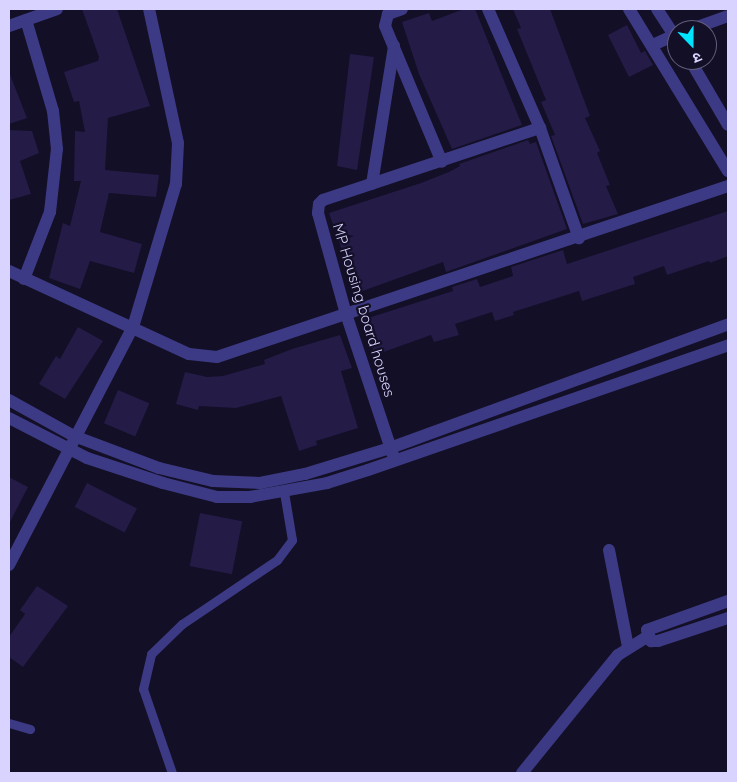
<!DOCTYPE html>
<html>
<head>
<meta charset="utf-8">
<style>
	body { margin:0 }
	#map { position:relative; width:737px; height:782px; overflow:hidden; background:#130f26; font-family:Quicksand,"Noto Sans Devanagari",sans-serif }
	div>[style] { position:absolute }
	.building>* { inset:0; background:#241b47; transform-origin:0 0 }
	.service>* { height:9px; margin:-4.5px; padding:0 4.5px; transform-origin:4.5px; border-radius:4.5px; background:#3d3a85 }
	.minor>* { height:12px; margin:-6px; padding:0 6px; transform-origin:6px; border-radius:6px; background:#3d3a85 }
	.tertiary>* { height:12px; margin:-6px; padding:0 6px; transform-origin:6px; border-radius:6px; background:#3d3a85 }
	span { translate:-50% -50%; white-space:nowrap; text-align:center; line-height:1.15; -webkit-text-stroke:4.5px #130f26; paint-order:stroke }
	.street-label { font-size:15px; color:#d9d4ff }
	.frame { position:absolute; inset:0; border:10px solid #d9d4ff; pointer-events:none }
	.north { position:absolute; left:667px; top:20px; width:50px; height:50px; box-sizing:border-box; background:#130f26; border:1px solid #625e7d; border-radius:50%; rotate:158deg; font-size:14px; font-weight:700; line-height:20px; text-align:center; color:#d9d4ff }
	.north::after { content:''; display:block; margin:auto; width:18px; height:22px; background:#00e5ff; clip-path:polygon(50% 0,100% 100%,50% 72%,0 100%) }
</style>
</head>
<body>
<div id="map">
	<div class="building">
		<i style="clip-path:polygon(82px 9px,117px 9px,150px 106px,108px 118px,105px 170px,159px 175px,156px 197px,109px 193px,100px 232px,142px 244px,134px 273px,90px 261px,80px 289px,49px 278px,63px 223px,70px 226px,81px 181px,74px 181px,75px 131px,85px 132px,79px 101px,74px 102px,64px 72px,98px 61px,99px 57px)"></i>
		<i style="clip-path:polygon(464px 9px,475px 9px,522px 125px,452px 149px,419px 74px,402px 22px,429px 13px,432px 21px)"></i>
		<i style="clip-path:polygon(513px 9px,550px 9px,590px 116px,585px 118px,600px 151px,597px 153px,610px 185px,606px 186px,618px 214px,583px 224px,551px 136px,555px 135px,541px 102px,546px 100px,517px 29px,521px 28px)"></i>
		<i style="clip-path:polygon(627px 25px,641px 53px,645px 51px,653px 65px,629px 77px,608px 35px)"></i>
		<i style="clip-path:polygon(350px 54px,374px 57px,357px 170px,337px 166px)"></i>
		<i style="clip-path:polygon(9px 72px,27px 118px,9px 124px)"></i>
		<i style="clip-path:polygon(9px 130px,32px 131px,39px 153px,20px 161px,31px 194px,9px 200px)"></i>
		<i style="clip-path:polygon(528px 140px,530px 144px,536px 142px,567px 229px,446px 272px,443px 262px,357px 293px,329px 213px,421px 183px,449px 172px,460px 166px,459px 164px)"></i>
		<i style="clip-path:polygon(728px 211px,728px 256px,710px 263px,709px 261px,667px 275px,664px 266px,633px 277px,635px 284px,582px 301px,579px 291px,513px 312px,514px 315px,495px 321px,492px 312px,455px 324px,459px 335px,434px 342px,431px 335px,375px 355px,362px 320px,453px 291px,452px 287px,477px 279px,480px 287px,513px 276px,511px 267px,563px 250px,567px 264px)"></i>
		<i style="clip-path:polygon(78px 327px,103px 341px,65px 399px,39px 384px,56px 356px,60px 359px)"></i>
		<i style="clip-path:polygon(340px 335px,352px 368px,341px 371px,358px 428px,316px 441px,317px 445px,299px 451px,281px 396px,236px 408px,199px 406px,198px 410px,176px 404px,185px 372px,207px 377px,223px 376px,265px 364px,264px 360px,292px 349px)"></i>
		<i style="left:118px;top:390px;width:34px;height:36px;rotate:23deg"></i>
		<i style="clip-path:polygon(9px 477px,28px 487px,9px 524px)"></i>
		<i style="left:87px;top:483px;width:56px;height:27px;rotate:27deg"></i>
		<i style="left:200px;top:513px;width:43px;height:54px;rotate:11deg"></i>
		<i style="clip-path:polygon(37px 586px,68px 606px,23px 667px,9px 657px,9px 637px,25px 614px,20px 610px)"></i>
	</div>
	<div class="service">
		<i style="left:9px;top:723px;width:22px;rotate:16deg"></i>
		<i style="left:172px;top:773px;width:89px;rotate:-109deg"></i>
		<i style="left:143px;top:689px;width:36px;rotate:-77deg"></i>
		<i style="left:151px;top:654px;width:43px;rotate:-44.1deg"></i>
		<i style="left:182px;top:624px;width:115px;rotate:-34deg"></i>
		<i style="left:277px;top:560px;width:25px;rotate:-53deg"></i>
		<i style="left:292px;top:540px;width:49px;rotate:-99.5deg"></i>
	</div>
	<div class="minor">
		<i style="left:402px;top:9px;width:15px;rotate:160deg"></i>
		<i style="left:388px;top:14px;width:12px;rotate:104deg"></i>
		<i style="left:385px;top:26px;width:147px;rotate:67.3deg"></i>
		<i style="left:488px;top:9px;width:130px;rotate:66.4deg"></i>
		<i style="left:540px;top:128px;width:117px;rotate:70.5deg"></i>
		<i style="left:9px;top:26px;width:51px;rotate:-19.5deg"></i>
		<i style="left:689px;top:30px;width:41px;rotate:-19.7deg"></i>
		<i style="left:653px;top:45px;width:26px;rotate:-25deg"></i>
		<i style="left:372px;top:184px;width:140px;rotate:-80.9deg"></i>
		<i style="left:9px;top:271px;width:198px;rotate:24.8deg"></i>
		<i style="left:189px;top:354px;width:28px;rotate:6deg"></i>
		<i style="left:217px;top:357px;width:539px;rotate:-18.5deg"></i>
		<i style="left:24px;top:279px;width:72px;rotate:-68.8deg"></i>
		<i style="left:50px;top:212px;width:63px;rotate:-83.7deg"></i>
		<i style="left:57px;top:149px;width:38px;rotate:-96deg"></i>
		<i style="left:53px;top:111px;width:95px;rotate:-106.5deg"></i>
		<i style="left:394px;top:458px;width:152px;rotate:-108.4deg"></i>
		<i style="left:346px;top:314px;width:105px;rotate:-105.5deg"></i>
		<i style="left:318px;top:213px;width:9px;rotate:-84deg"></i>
		<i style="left:319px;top:204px;width:6px;rotate:-45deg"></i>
		<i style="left:323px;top:200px;width:229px;rotate:-18.4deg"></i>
		<i style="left:609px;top:550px;width:99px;rotate:78.9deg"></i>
		<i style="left:9px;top:565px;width:268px;rotate:-62.5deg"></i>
		<i style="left:133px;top:327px;width:149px;rotate:-73.3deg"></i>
		<i style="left:176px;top:184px;width:41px;rotate:-87.2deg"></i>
		<i style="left:178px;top:143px;width:137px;rotate:-102.2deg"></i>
		<i style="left:728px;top:601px;width:86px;rotate:160.3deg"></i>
		<i style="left:647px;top:630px;width:12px;rotate:70deg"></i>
		<i style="left:651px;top:641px;width:7px"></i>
		<i style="left:658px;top:641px;width:74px;rotate:-18.2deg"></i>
		<i style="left:522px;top:773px;width:152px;rotate:-50.9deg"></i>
		<i style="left:618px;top:655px;width:36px;rotate:-32deg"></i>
	</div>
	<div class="tertiary">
		<i style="left:629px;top:9px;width:190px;rotate:58.6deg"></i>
		<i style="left:657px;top:9px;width:37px;rotate:57deg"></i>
		<i style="left:690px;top:60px;width:75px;rotate:59.7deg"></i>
		<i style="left:9px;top:400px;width:74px;rotate:29deg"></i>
		<i style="left:74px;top:436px;width:91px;rotate:20.6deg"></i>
		<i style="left:159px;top:468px;width:56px;rotate:13.5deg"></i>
		<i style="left:213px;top:481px;width:47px;rotate:2.4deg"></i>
		<i style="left:260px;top:483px;width:46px;rotate:-11.3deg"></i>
		<i style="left:305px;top:474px;width:89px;rotate:-17deg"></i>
		<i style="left:390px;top:448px;width:360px;rotate:-20.1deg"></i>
		<i style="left:9px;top:418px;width:88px;rotate:27.1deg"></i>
		<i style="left:87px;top:458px;width:80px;rotate:18.2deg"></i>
		<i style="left:163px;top:483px;width:56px;rotate:14.5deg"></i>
		<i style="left:217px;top:497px;width:33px"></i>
		<i style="left:250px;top:497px;width:78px;rotate:-10.3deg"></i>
		<i style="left:327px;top:483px;width:43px;rotate:-17.6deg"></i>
		<i style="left:368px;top:470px;width:381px;rotate:-19.1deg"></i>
	</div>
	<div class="street-label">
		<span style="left:364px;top:310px;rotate:73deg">MP Housing board houses</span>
	</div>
	<div class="frame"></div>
	<div class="north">उ</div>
</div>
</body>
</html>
